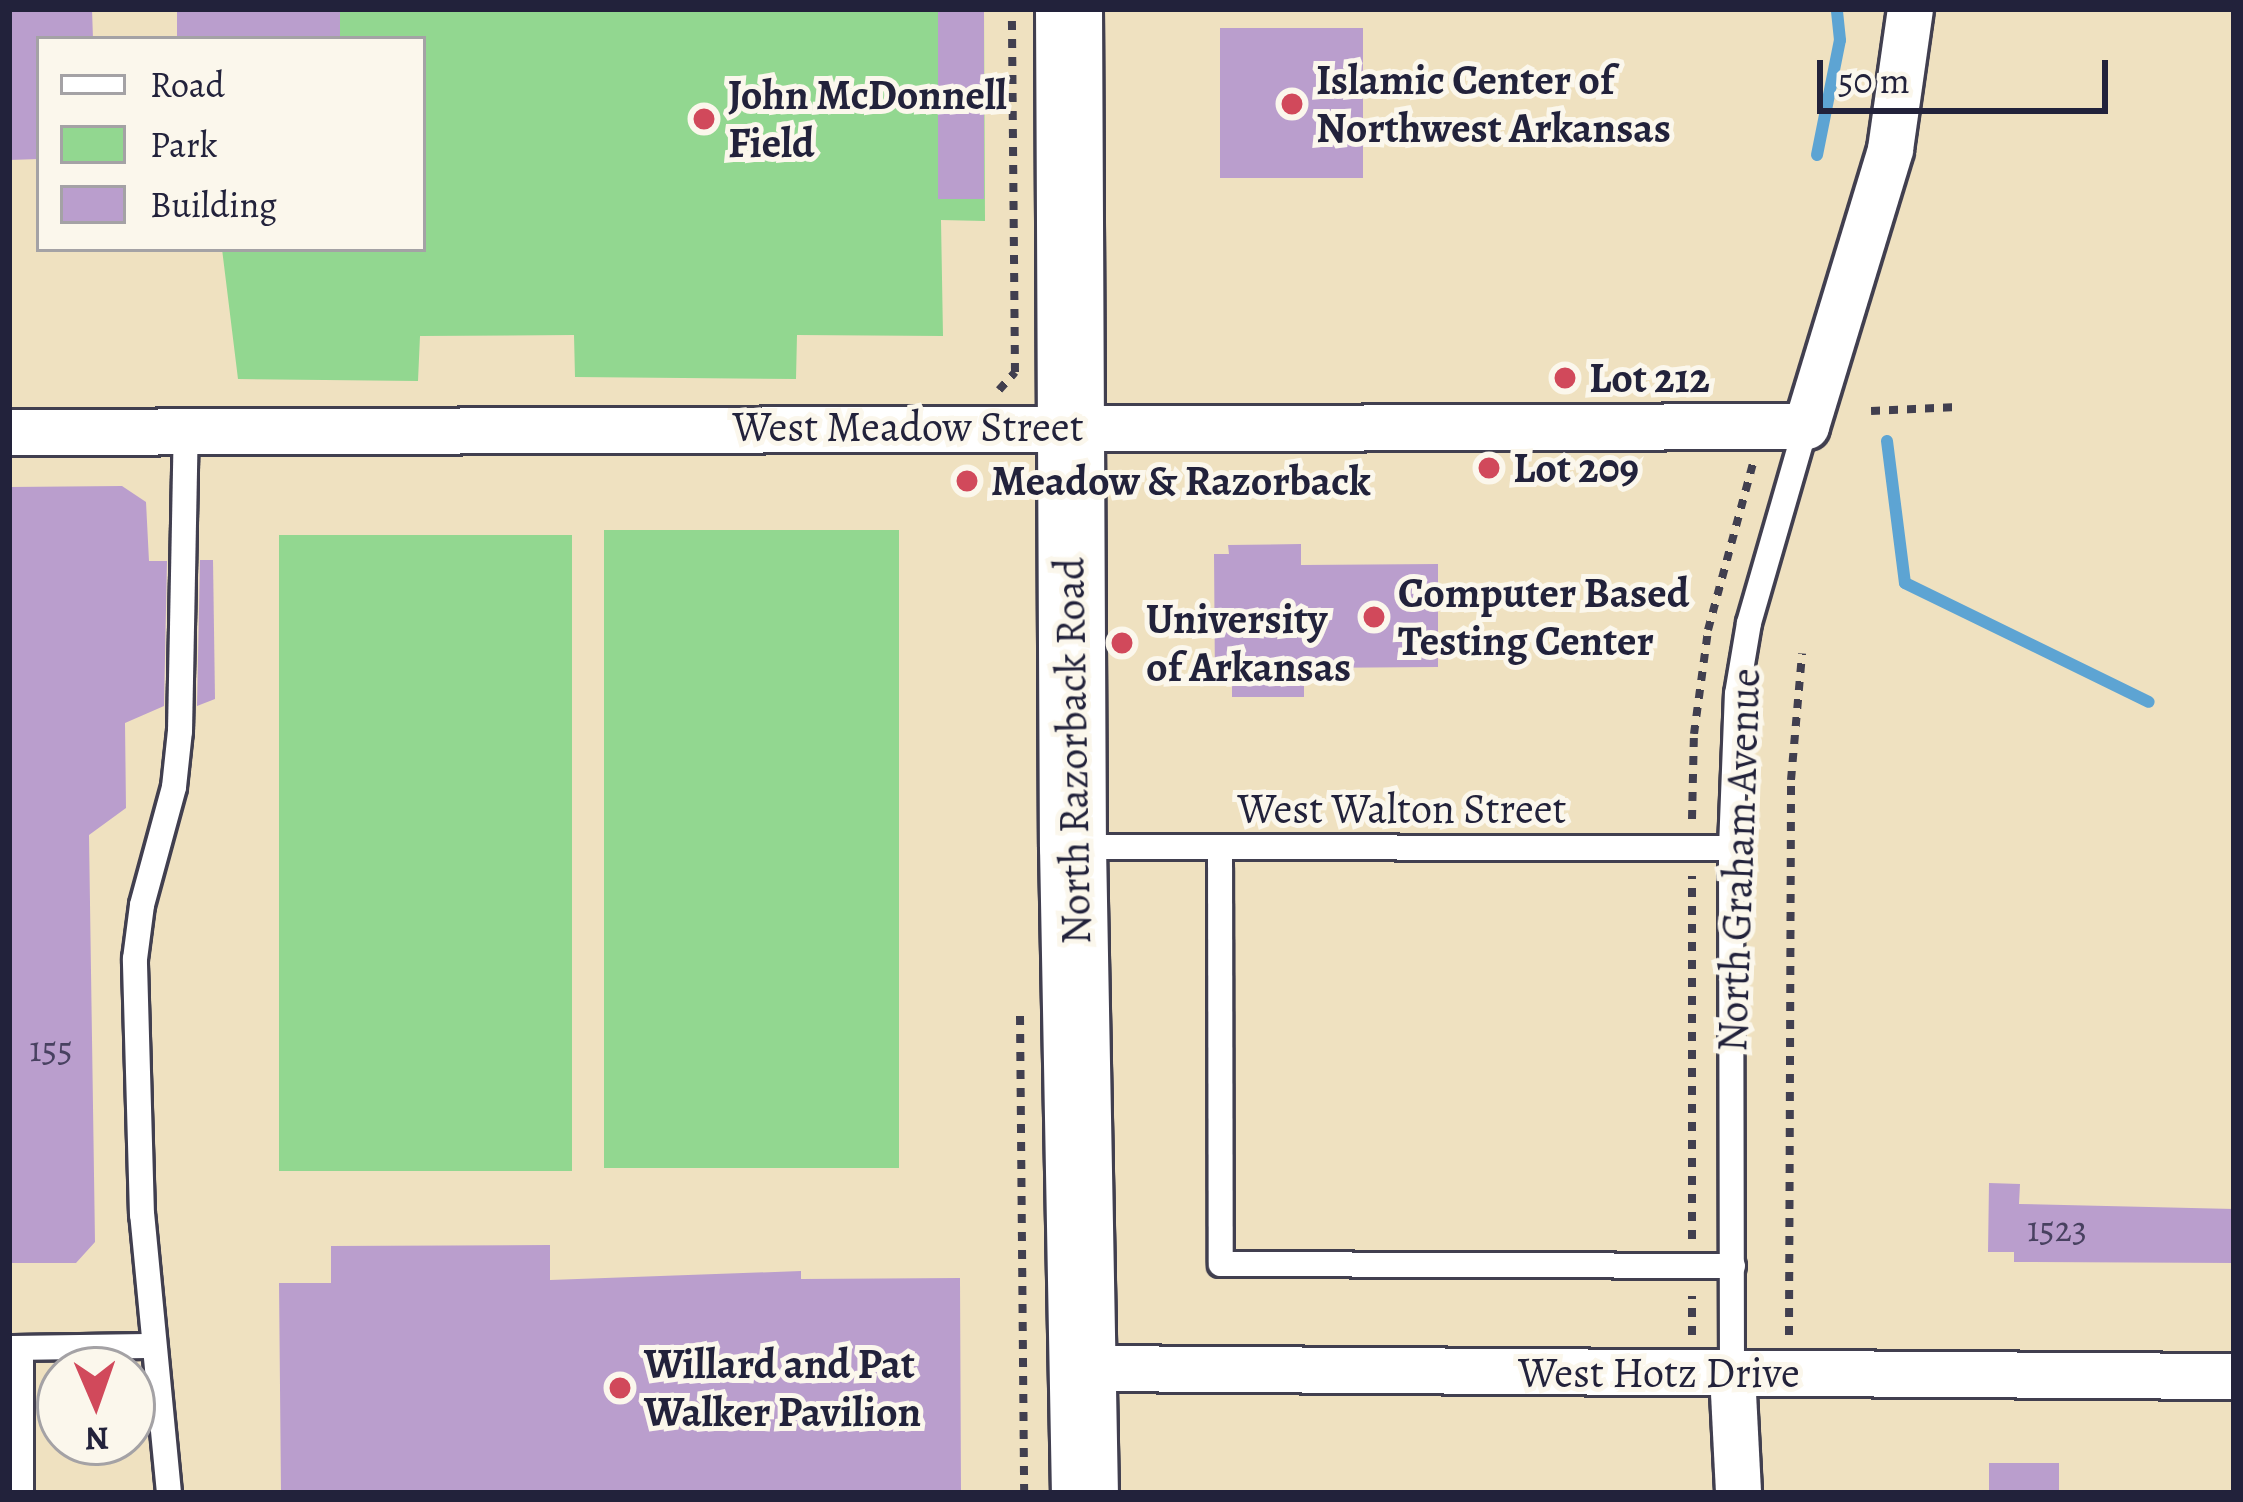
<!DOCTYPE html>
<html>
<head>
<meta charset="utf-8">
<style>
	body { margin:0 }
	#map { position:relative; width:2243px; height:1502px; overflow:hidden; background:#efe1c0; font-family:Alegreya,serif }
	div>[style] { position:absolute }
	.green>* { inset:0; background:#92d790; transform-origin:0 0 }
	.stream>* { height:12px; margin:-6px; padding:0 6px; transform-origin:6px; border-radius:6px; background:#5da4d3 }
	.building>* { inset:0; background:#ba9ecd; transform-origin:0 0 }
	.path>* { height:8px; margin-top:-4px; transform-origin:0; background:repeating-linear-gradient(90deg,#413f4f 0 9px,transparent 0 18px) }
	.roads { filter:drop-shadow(3px 0 #413f4f) drop-shadow(-3px 0 #413f4f) drop-shadow(0 3px #413f4f) drop-shadow(0 -3px #413f4f) }
	.service>* { height:24px; margin:-12px; padding:0 12px; transform-origin:12px; border-radius:12px; background:#fff }
	.minor>* { height:45px; margin:-22.5px; padding:0 22.5px; transform-origin:22.5px; border-radius:22.5px; background:#fff }
	.secondary>* { height:66px; margin:-33px; padding:0 33px; transform-origin:33px; border-radius:33px; background:#fff }
	.dots>* { width:33px; height:33px; translate:-50% -50%; box-sizing:border-box; border:6px solid #fbf7ec; border-radius:50% }
	span { translate:-50% -50%; white-space:nowrap; text-align:center; line-height:1.15; -webkit-text-stroke:10px #fbf7ec; paint-order:stroke }
	.number-label { font-size:36px; color:#484160 }
	.number-label span { -webkit-text-stroke-width:0 }
	.poi-label { font-size:42px; color:#22223b; font-weight:700 }
	.left { translate:0 -50%; text-align:left }
	.street-label { font-size:42px; color:#22223b }
	.frame { position:absolute; inset:0; border:12px solid #22223b; pointer-events:none }
	.legend { position:absolute; left:36px; top:36px; width:390px; height:216px; box-sizing:border-box; background:#fbf7ec; border:3px solid #a4a2a5; margin:0; padding:15px 21px; list-style:none; font-size:36px; color:#22223b }
	.legend li { display:flex; align-items:center; gap:24px; height:60px }
	.legend b { width:60px; border:3px solid #a4a2a5 }
	.north { position:absolute; left:36px; top:1346px; width:120px; height:120px; box-sizing:border-box; background:#fbf7ec; border:3px solid #a4a2a5; border-radius:50%; rotate:178deg; font-size:33px; font-weight:700; line-height:48px; text-align:center; color:#22223b }
	.north::after { content:''; display:block; margin:auto; width:42px; height:54px; background:#d1495b; clip-path:polygon(50% 0,100% 100%,50% 72%,0 100%) }
	.scale { position:absolute; left:1817px; top:60px; width:291px; height:54px; box-sizing:border-box; border:6px solid #22223b; border-top:0; padding-left:15px; font-size:36px; line-height:42px; white-space:nowrap; color:#22223b; -webkit-text-stroke:9px #fbf7ec; paint-order:stroke }
</style>
</head>
<body>
<div id="map">
	<div class="green">
		<i style="clip-path:polygon(177px 9px,984px 9px,985px 221px,941px 220px,943px 336px,797px 335px,796px 379px,575px 377px,574px 335px,420px 336px,418px 381px,238px 379px,222px 249px,423px 249px,423px 39px,177px 39px)"></i>
		<i style="left:899px;top:530px;width:638px;height:295px;rotate:90deg"></i>
		<i style="left:572px;top:535px;width:636px;height:293px;rotate:90deg"></i>
	</div>
	<div class="stream">
		<i style="left:1817px;top:155px;width:117px;rotate:-78.7deg"></i>
		<i style="left:1840px;top:40px;width:31px;rotate:-96deg"></i>
		<i style="left:1887px;top:441px;width:143px;rotate:82.8deg"></i>
		<i style="left:1905px;top:583px;width:271px;rotate:26deg"></i>
	</div>
	<div class="building">
		<i style="clip-path:polygon(9px 9px,92px 9px,93px 39px,39px 39px,39px 159px,9px 160px)"></i>
		<i style="left:177px;top:9px;width:163px;height:30px"></i>
		<i style="left:938px;top:9px;width:46px;height:190px"></i>
		<i style="left:1363px;top:28px;width:150px;height:143px;rotate:90deg"></i>
		<i style="clip-path:polygon(122px 486px,146px 502px,149px 561px,167px 561px,164px 706px,125px 723px,126px 808px,89px 835px,95px 1242px,76px 1263px,9px 1263px,10px 487px)"></i>
		<i style="clip-path:polygon(1301px 544px,1301px 565px,1438px 564px,1438px 667px,1304px 668px,1304px 697px,1232px 697px,1232px 685px,1215px 685px,1214px 554px,1229px 554px,1228px 545px)"></i>
		<i style="clip-path:polygon(200px 560px,213px 560px,215px 699px,197px 706px)"></i>
		<i style="clip-path:polygon(1989px 1183px,2020px 1184px,2019px 1204px,2234px 1209px,2234px 1263px,2014px 1262px,2014px 1252px,1988px 1252px)"></i>
		<i style="clip-path:polygon(550px 1245px,550px 1280px,801px 1271px,801px 1279px,960px 1278px,961px 1493px,281px 1493px,279px 1283px,331px 1283px,331px 1246px)"></i>
		<i style="left:1989px;top:1463px;width:70px;height:30px"></i>
	</div>
	<div class="path">
		<i style="left:999px;top:390px;width:24px;rotate:-48deg"></i>
		<i style="left:1015px;top:372px;width:363px;rotate:-90.5deg"></i>
		<i style="left:1871px;top:411px;width:86px;rotate:-2.7deg"></i>
		<i style="left:1003px;top:468px;width:32px;rotate:66deg"></i>
		<i style="left:1692px;top:819px;width:85px;rotate:-88.7deg"></i>
		<i style="left:1694px;top:734px;width:105px;rotate:-82.3deg"></i>
		<i style="left:1708px;top:630px;width:173px;rotate:-74.9deg"></i>
		<i style="left:1020px;top:1016px;width:477px;rotate:89.5deg"></i>
		<i style="left:1692px;top:1239px;width:363px;rotate:-90deg"></i>
		<i style="left:1692px;top:1335px;width:39px;rotate:-90deg"></i>
		<i style="left:1789px;top:1335px;width:555px;rotate:-89.79deg"></i>
		<i style="left:1791px;top:780px;width:127px;rotate:-85deg"></i>
	</div>
	<div class="roads">
		<div class="service">
			<i style="left:1075px;top:847px;width:656px;rotate:0.09deg"></i>
			<i style="left:1220px;top:848px;width:416px;rotate:89.9deg"></i>
			<i style="left:1221px;top:1264px;width:512px;rotate:0.22deg"></i>
			<i style="left:9px;top:1348px;width:142px;rotate:-0.8deg"></i>
			<i style="left:21px;top:1348px;width:145px;rotate:90deg"></i>
			<i style="left:1732px;top:1373px;width:525px;rotate:-90.11deg"></i>
			<i style="left:1731px;top:848px;width:154px;rotate:-87.8deg"></i>
			<i style="left:1737px;top:694px;width:72px;rotate:-80.4deg"></i>
			<i style="left:1749px;top:623px;width:205px;rotate:-73.9deg"></i>
			<i style="left:169px;top:1493px;width:279px;rotate:-95.5deg"></i>
			<i style="left:142px;top:1215px;width:256px;rotate:-91.6deg"></i>
			<i style="left:135px;top:959px;width:54px;rotate:-82.6deg"></i>
			<i style="left:142px;top:905px;width:122px;rotate:-74.8deg"></i>
			<i style="left:174px;top:787px;width:56px;rotate:-83.9deg"></i>
			<i style="left:180px;top:731px;width:300px;rotate:-88.9deg"></i>
		</div>
		<div class="minor">
			<i style="left:9px;top:432px;width:1797px;rotate:-0.19deg"></i>
			<i style="left:1806px;top:426px;width:289px;rotate:-73.1deg"></i>
			<i style="left:1890px;top:149px;width:141px;rotate:-81.9deg"></i>
			<i style="left:1085px;top:1368px;width:1149px;rotate:0.4deg"></i>
			<i style="left:1732px;top:1373px;width:120px;rotate:87.1deg"></i>
		</div>
		<div class="secondary">
			<i style="left:1069px;top:9px;width:838px;rotate:89.73deg"></i>
			<i style="left:1073px;top:847px;width:646px;rotate:88.94deg"></i>
		</div>
	</div>
	<div class="dots">
		<i style="left:1292px;top:104px;background:#d1495b"></i>
		<i style="left:704px;top:119px;background:#d1495b"></i>
		<i style="left:1565px;top:378px;background:#d1495b"></i>
		<i style="left:1489px;top:468px;background:#d1495b"></i>
		<i style="left:967px;top:481px;background:#d1495b"></i>
		<i style="left:1374px;top:617px;background:#d1495b"></i>
		<i style="left:1122px;top:643px;background:#d1495b"></i>
		<i style="left:620px;top:1388px;background:#d1495b"></i>
	</div>
	<div class="number-label">
		<span style="left:51px;top:1049px">155</span>
		<span style="left:2057px;top:1229px">1523</span>
	</div>
	<div class="poi-label">
		<span class="left" style="left:1316px;top:104px">Islamic Center of<br>Northwest Arkansas</span>
		<span class="left" style="left:728px;top:119px">John McDonnell<br>Field</span>
		<span class="left" style="left:1589px;top:378px">Lot 212</span>
		<span class="left" style="left:1513px;top:468px">Lot 209</span>
		<span class="left" style="left:991px;top:481px">Meadow &amp; Razorback</span>
		<span class="left" style="left:1398px;top:617px">Computer Based<br>Testing Center</span>
		<span class="left" style="left:1146px;top:643px">University<br>of Arkansas</span>
		<span class="left" style="left:644px;top:1388px">Willard and Pat<br>Walker Pavilion</span>
	</div>
	<div class="street-label">
		<span style="left:908px;top:427px">West Meadow Street</span>
		<span style="left:1073px;top:751px;rotate:-91deg">North Razorback Road</span>
		<span style="left:1402px;top:809px">West Walton Street</span>
		<span style="left:1739px;top:860px;rotate:-88deg">North Graham Avenue</span>
		<span style="left:1659px;top:1373px">West Hotz Drive</span>
	</div>
	<div class="frame"></div>
	<ul class="legend">
	<li><b style="height:15px;background:#fff"></b>Road</li>
	<li><b style="height:33px;background:#92d790"></b>Park</li>
	<li><b style="height:33px;background:#ba9ecd"></b>Building</li>
	</ul>
	<div class="north">N</div>
	<div class="scale">50 m</div>
</div>
</body>
</html>
